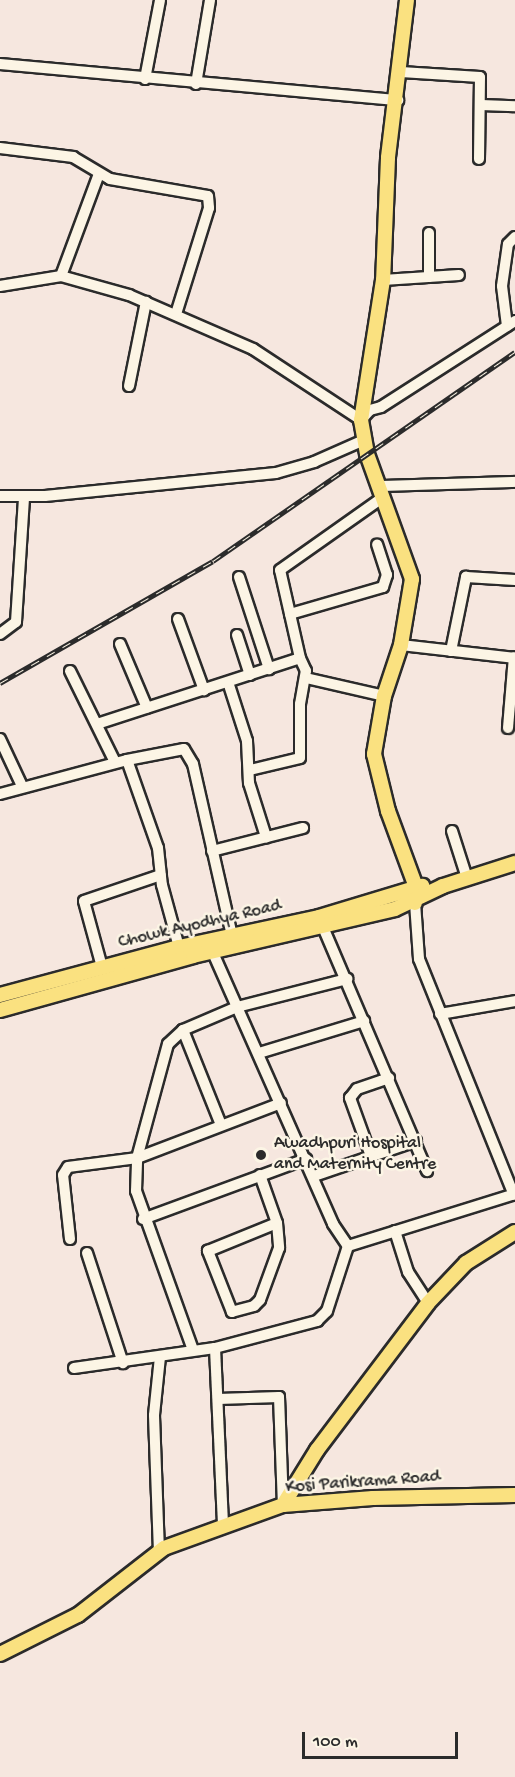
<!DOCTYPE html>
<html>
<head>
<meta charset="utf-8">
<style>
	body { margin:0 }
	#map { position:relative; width:515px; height:1777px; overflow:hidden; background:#f6e7df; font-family:"Gochi Hand",sans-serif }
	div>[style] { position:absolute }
	.roads { filter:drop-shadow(2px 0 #2b2b2b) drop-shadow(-2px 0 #2b2b2b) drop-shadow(0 2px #2b2b2b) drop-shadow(0 -2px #2b2b2b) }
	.minor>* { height:10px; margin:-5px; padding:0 5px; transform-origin:5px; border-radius:5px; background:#fcf5e5 }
	.major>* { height:14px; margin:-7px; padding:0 7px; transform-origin:7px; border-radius:7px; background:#fae180 }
	.rail>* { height:5px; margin-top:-2.5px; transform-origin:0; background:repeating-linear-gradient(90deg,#fcf5e5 0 9px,#2b2b2b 0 18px); box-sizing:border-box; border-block:2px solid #2b2b2b }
	.dots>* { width:16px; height:16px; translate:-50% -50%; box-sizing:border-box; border:3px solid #fcf5e5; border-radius:50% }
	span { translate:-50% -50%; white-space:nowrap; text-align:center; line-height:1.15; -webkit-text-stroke:5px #fcf5e5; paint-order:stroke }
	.street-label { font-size:18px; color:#2b2b2b }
	.poi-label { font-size:18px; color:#2b2b2b }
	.left { translate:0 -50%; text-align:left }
	.scale { position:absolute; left:302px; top:1732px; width:156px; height:27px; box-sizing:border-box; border:3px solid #2b2b2b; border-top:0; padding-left:8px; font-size:18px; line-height:21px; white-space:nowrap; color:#2b2b2b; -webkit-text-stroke:4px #fcf5e5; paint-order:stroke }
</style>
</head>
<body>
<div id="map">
	<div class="roads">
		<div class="minor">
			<i style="left:0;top:64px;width:400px;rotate:5.2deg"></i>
			<i style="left:401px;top:72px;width:79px;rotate:3.6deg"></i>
			<i style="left:480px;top:77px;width:82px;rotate:90.7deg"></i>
			<i style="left:145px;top:79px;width:80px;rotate:-79.2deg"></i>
			<i style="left:196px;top:84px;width:85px;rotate:-80.5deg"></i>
			<i style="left:481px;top:105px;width:34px;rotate:2deg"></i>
			<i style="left:0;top:148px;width:74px;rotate:7deg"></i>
			<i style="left:73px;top:157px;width:43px;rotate:30.7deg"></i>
			<i style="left:110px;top:179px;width:99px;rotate:9.8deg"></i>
			<i style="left:208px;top:196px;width:12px;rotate:85deg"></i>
			<i style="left:209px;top:208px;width:111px;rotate:107.3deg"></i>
			<i style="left:429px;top:233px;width:44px;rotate:90deg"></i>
			<i style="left:61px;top:276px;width:109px;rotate:-69.6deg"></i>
			<i style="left:383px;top:280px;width:76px;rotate:-3.8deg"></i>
			<i style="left:0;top:286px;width:62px;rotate:-9.3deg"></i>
			<i style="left:61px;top:276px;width:71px;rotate:15.6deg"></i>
			<i style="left:129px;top:295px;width:135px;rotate:23.5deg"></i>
			<i style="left:253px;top:349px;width:129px;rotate:33.3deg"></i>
			<i style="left:361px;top:420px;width:13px;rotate:-48deg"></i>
			<i style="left:370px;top:410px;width:11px;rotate:-15deg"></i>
			<i style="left:381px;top:407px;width:159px;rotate:-32.7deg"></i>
			<i style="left:507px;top:326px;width:40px;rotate:-97.1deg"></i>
			<i style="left:502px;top:286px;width:42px;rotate:-81.9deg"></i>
			<i style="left:508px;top:244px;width:10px;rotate:-45deg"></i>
			<i style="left:129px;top:386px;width:86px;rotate:-78.6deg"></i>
			<i style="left:379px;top:486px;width:136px;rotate:-1.7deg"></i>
			<i style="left:0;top:496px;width:45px"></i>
			<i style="left:45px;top:496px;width:232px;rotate:-5.7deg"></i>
			<i style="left:276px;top:473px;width:40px;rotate:-16deg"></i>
			<i style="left:314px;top:462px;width:55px;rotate:-23.7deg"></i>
			<i style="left:239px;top:577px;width:97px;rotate:71.9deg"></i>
			<i style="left:290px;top:614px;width:97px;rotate:-16.2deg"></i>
			<i style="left:383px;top:587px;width:13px;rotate:-72deg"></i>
			<i style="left:387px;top:575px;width:32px;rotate:-108deg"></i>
			<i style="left:178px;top:619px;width:76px;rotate:69.9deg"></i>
			<i style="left:0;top:634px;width:20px;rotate:-37deg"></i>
			<i style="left:16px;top:622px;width:125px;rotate:-86.3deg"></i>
			<i style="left:237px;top:635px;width:42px;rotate:72deg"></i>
			<i style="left:120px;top:644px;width:69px;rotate:67.1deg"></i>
			<i style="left:401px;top:645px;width:115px;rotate:6.5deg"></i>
			<i style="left:451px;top:651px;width:76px;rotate:-78.5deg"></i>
			<i style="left:466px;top:577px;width:49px;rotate:3.5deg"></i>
			<i style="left:70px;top:671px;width:102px;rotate:63.7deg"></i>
			<i style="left:306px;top:678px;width:80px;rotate:13deg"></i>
			<i style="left:228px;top:682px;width:62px;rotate:72.1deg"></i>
			<i style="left:247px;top:741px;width:42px;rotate:87.3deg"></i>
			<i style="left:249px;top:783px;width:57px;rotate:72.5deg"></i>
			<i style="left:97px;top:724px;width:213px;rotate:-18deg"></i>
			<i style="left:300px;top:658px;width:90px;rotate:-102.8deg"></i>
			<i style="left:280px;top:570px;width:125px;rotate:-35.2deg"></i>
			<i style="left:508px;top:728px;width:71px;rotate:-85.2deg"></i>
			<i style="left:0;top:739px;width:52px;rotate:64.9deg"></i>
			<i style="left:127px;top:760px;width:93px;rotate:70.6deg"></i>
			<i style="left:158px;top:848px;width:37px;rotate:84deg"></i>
			<i style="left:162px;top:885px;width:64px;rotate:74.7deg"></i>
			<i style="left:250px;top:770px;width:51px;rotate:-13.5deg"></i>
			<i style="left:300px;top:758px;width:54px;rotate:-90deg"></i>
			<i style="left:300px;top:704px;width:34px;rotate:-80deg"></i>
			<i style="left:306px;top:671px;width:14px;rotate:-115deg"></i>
			<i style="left:0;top:794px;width:131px;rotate:-15deg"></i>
			<i style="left:127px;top:760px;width:58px;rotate:-10.9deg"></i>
			<i style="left:184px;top:749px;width:17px;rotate:59deg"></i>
			<i style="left:193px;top:764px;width:176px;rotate:77.2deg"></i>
			<i style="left:452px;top:831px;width:49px;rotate:72.3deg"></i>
			<i style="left:212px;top:851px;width:94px;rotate:-14.2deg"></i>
			<i style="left:415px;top:903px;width:56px;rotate:85.9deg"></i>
			<i style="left:419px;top:959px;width:254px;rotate:68.1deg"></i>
			<i style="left:320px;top:920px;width:273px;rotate:66.9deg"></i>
			<i style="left:210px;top:946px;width:304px;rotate:66.1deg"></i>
			<i style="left:333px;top:1224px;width:27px;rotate:56deg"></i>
			<i style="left:102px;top:967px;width:68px;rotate:-105.3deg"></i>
			<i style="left:84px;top:901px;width:81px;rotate:-18.7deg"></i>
			<i style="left:440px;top:1014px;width:76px;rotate:-9.8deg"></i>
			<i style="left:183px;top:1030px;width:102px;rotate:68.2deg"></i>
			<i style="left:259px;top:1053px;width:110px;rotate:-16.9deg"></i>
			<i style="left:371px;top:1156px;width:62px;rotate:-109.9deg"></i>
			<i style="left:350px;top:1098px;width:11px;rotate:-52deg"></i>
			<i style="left:357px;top:1089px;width:34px;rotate:-19deg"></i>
			<i style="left:260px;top:1175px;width:51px;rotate:70.5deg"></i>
			<i style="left:277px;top:1223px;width:25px;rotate:85deg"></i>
			<i style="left:279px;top:1248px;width:55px;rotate:110.1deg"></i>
			<i style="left:260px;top:1300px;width:8px;rotate:135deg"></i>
			<i style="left:254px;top:1306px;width:23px;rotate:165deg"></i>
			<i style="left:232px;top:1312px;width:66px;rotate:-111.5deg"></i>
			<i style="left:208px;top:1251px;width:74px;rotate:-22.1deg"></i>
			<i style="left:314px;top:1176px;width:108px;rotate:-18.9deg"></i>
			<i style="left:143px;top:1219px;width:174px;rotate:-20.2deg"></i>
			<i style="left:395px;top:1231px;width:43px;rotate:72.4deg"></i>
			<i style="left:408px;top:1272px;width:37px;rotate:57deg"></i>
			<i style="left:70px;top:1239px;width:64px;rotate:-96.2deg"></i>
			<i style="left:63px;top:1175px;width:9px;rotate:-58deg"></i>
			<i style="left:68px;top:1167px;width:70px;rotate:-7.4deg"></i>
			<i style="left:137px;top:1158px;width:154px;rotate:-20.9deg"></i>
			<i style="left:87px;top:1253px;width:116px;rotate:71.9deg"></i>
			<i style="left:215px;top:1348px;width:178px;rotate:87.4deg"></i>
			<i style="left:193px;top:1350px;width:169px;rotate:-109.7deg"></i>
			<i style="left:136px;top:1191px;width:33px;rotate:-88deg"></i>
			<i style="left:137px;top:1158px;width:118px;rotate:-74.8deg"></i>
			<i style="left:168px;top:1044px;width:21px;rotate:-43deg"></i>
			<i style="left:183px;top:1030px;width:59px;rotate:-23.1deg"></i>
			<i style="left:237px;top:1007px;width:114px;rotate:-14.3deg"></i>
			<i style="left:74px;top:1368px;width:142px;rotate:-8.1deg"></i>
			<i style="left:215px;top:1348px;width:106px;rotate:-14.8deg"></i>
			<i style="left:317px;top:1321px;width:14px;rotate:-45deg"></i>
			<i style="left:327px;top:1311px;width:68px;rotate:-72.1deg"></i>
			<i style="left:348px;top:1246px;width:175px;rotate:-17.3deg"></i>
			<i style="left:218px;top:1399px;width:61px;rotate:-1.9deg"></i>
			<i style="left:279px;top:1397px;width:108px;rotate:87.9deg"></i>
			<i style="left:159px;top:1552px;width:137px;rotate:-92.1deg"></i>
			<i style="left:154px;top:1415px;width:58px;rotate:-84.1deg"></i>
		</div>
		<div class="major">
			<i style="left:407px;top:0;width:159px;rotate:96.9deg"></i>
			<i style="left:388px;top:158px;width:122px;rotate:92.3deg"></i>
			<i style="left:383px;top:280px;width:142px;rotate:98.9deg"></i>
			<i style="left:361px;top:420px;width:35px;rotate:80deg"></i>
			<i style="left:367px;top:454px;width:133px;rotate:70.2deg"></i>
			<i style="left:412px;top:579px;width:67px;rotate:99.5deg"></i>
			<i style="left:401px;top:645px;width:54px;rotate:108.4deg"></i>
			<i style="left:384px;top:696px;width:59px;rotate:99.8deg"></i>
			<i style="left:374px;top:754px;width:59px;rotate:76.2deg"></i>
			<i style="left:388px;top:811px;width:81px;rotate:69.8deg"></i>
			<i style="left:416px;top:887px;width:16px;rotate:94deg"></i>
			<i style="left:0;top:995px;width:185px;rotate:-15deg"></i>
			<i style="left:179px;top:947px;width:143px;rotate:-12.1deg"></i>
			<i style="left:319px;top:917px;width:108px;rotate:-16.8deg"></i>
			<i style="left:0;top:1010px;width:200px;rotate:-15.6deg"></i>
			<i style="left:193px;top:956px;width:207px;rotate:-13.1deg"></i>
			<i style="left:395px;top:909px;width:53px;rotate:-25.6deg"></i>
			<i style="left:443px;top:886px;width:76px;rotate:-17.7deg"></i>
			<i style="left:283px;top:1505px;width:65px;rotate:-58.3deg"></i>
			<i style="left:317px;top:1450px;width:184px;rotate:-52.9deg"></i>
			<i style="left:428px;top:1303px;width:55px;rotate:-46.5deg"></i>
			<i style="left:466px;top:1263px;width:58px;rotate:-32.3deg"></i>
			<i style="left:0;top:1654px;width:87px;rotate:-26.6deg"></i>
			<i style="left:78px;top:1615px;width:109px;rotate:-37.9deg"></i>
			<i style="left:164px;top:1548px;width:127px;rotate:-19.9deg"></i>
			<i style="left:283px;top:1505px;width:90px;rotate:-4.4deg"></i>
			<i style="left:373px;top:1498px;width:142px;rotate:-1.2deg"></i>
		</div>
	</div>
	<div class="rail">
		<i style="left:0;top:683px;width:245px;rotate:-29.8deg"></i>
		<i style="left:213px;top:561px;width:367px;rotate:-34.7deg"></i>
	</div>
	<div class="dots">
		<i style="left:261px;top:1155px;background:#2b2b2b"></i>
	</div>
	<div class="street-label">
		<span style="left:200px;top:925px;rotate:-13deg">Chowk Ayodhya Road</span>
		<span style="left:363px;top:1483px;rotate:-4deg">Kosi Parikrama Road</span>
	</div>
	<div class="poi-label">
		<span class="left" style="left:274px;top:1155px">Awadhpuri Hospital<br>and Maternity Centre</span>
	</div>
	<div class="scale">100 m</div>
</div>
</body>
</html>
